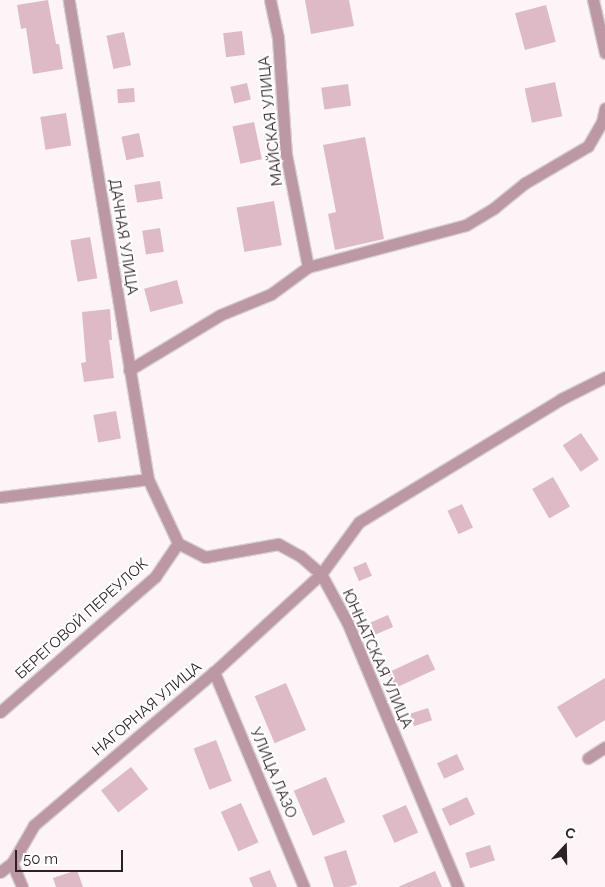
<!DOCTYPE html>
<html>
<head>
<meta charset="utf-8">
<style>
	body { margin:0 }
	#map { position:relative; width:605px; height:887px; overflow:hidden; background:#fcf4f7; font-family:Raleway,sans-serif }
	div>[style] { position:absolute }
	.building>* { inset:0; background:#ddbac6; transform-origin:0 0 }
	.roads { filter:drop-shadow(1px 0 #d7ced1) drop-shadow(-1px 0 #d7ced1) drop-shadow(0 1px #d7ced1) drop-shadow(0 -1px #d7ced1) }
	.minor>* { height:11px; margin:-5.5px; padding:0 5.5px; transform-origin:5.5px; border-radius:5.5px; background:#bc97a4 }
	span { translate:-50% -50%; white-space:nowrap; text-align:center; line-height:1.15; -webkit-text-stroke:4px #fff; paint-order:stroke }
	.street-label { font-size:15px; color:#2e2126 }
	.north { position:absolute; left:540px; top:822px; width:50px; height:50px; -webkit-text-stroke:4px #fff; paint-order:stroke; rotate:21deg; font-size:14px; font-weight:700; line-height:20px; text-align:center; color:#2e2126 }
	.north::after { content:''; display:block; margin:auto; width:18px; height:22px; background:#2e2126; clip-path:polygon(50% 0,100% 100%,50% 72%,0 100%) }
	.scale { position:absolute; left:15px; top:850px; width:108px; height:22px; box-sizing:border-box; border:2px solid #2e2126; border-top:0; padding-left:6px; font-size:15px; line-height:18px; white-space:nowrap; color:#2e2126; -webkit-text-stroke:4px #fff; paint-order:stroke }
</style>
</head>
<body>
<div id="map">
	<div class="building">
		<i style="clip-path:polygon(48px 0,56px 44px,59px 44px,63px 69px,33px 74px,26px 28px,21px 29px,17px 5px)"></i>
		<i style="clip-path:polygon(305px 0,349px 0,354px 26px,311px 34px)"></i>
		<i style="left:546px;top:5px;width:38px;height:32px;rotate:75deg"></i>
		<i style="left:242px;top:31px;width:24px;height:19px;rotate:83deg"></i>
		<i style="left:124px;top:32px;width:34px;height:18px;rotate:78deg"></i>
		<i style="left:555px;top:82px;width:35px;height:31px;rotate:78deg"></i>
		<i style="left:247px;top:83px;width:17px;height:17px;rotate:77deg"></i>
		<i style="left:348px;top:84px;width:22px;height:27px;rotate:82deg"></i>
		<i style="left:134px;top:88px;width:14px;height:17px;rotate:86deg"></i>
		<i style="left:66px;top:113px;width:33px;height:26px;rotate:81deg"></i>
		<i style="left:254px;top:122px;width:38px;height:22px;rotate:78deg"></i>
		<i style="left:139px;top:133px;width:24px;height:18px;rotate:78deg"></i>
		<i style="clip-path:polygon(365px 137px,384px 239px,335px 250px,328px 214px,336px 212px,323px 145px)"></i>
		<i style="left:160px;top:181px;width:18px;height:26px;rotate:81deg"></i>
		<i style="left:274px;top:201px;width:45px;height:38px;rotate:80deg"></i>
		<i style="left:160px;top:228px;width:24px;height:18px;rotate:81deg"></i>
		<i style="left:90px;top:237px;width:42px;height:20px;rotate:80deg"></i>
		<i style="left:177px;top:280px;width:24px;height:34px;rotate:75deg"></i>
		<i style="clip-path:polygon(110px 309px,112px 340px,109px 340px,114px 378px,84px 382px,81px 363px,86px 362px,82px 312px)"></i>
		<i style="left:116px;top:411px;width:28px;height:23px;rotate:80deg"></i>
		<i style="left:581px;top:433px;width:32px;height:22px;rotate:56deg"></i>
		<i style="left:553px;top:477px;width:34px;height:24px;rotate:60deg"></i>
		<i style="left:462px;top:504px;width:26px;height:16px;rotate:65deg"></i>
		<i style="left:366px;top:562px;width:15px;height:14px;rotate:67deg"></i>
		<i style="left:388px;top:615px;width:13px;height:19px;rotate:67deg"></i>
		<i style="left:428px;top:654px;width:17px;height:44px;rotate:65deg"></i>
		<i style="clip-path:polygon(605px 678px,605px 720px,576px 738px,557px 707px)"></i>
		<i style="left:286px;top:683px;width:51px;height:34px;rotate:67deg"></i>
		<i style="left:428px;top:708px;width:13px;height:19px;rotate:72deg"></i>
		<i style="left:216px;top:740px;width:44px;height:24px;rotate:69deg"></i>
		<i style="left:457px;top:754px;width:17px;height:22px;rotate:65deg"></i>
		<i style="left:131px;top:767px;width:28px;height:38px;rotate:52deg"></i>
		<i style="left:326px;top:777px;width:49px;height:35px;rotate:67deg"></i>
		<i style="left:467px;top:797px;width:19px;height:28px;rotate:65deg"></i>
		<i style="left:241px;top:803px;width:43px;height:22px;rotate:66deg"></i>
		<i style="left:406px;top:805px;width:30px;height:26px;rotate:66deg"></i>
		<i style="left:490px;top:845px;width:16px;height:26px;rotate:72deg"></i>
		<i style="left:346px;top:850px;width:36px;height:23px;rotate:72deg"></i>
		<i style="clip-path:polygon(77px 870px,83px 887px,56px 887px,53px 878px)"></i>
		<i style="clip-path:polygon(270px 870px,277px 887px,253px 887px,249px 878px)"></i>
		<i style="clip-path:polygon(435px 871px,442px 887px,398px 887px)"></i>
	</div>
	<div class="roads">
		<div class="minor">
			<i style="left:270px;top:0;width:39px;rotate:78deg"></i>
			<i style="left:278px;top:38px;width:116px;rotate:86.1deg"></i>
			<i style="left:286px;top:154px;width:115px;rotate:79deg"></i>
			<i style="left:593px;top:0;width:54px;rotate:77.2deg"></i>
			<i style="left:129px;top:370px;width:106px;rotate:-31.1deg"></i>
			<i style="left:220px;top:315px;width:55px;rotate:-22.4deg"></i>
			<i style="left:271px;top:294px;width:46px;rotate:-36.1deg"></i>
			<i style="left:308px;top:267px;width:163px;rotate:-14.9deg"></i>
			<i style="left:466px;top:225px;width:33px;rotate:-31deg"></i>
			<i style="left:494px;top:208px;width:40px;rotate:-39deg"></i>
			<i style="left:525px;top:183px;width:73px;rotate:-30.4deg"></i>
			<i style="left:588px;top:146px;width:28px;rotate:-60deg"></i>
			<i style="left:602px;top:122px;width:14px;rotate:-78deg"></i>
			<i style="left:0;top:497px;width:149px;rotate:-6.9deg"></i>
			<i style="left:214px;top:672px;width:233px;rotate:67.3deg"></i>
			<i style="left:0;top:712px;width:206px;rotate:-41.1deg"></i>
			<i style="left:155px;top:577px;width:41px;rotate:-55.9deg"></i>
			<i style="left:588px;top:758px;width:20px;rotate:-33deg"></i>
			<i style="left:12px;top:863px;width:26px;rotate:67deg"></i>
			<i style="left:0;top:872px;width:15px;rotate:-37deg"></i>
			<i style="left:12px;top:863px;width:44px;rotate:-59.9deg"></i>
			<i style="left:34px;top:825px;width:236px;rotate:-40.4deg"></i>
			<i style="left:214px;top:672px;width:145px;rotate:-42.5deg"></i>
			<i style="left:321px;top:574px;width:28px;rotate:-139deg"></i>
			<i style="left:300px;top:556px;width:25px;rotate:-151deg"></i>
			<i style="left:278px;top:544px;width:74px;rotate:169.9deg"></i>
			<i style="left:205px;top:557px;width:30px;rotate:-153deg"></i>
			<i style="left:178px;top:543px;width:71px;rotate:-115.1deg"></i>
			<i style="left:148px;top:479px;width:485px;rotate:-99.4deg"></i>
			<i style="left:458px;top:887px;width:287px;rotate:-112.7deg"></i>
			<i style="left:347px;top:622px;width:55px;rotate:-118.4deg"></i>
			<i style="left:321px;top:574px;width:64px;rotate:-53.8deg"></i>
			<i style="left:359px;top:522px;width:237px;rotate:-31.3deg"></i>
			<i style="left:561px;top:399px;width:49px;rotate:-26.6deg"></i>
		</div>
	</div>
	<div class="street-label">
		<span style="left:271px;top:121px;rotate:-96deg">МАЙСКАЯ УЛИЦА</span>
		<span style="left:123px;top:237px;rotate:81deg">ДАЧНАЯ УЛИЦА</span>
		<span style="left:82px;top:619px;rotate:-42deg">БЕРЕГОВОЙ ПЕРЕУЛОК</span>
		<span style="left:377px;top:659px;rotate:66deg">ЮННАТСКАЯ УЛИЦА</span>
		<span style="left:147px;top:709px;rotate:-40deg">НАГОРНАЯ УЛИЦА</span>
		<span style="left:273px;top:773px;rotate:67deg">УЛИЦА ЛАЗО</span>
	</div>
	<div class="north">С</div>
	<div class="scale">50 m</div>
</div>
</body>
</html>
